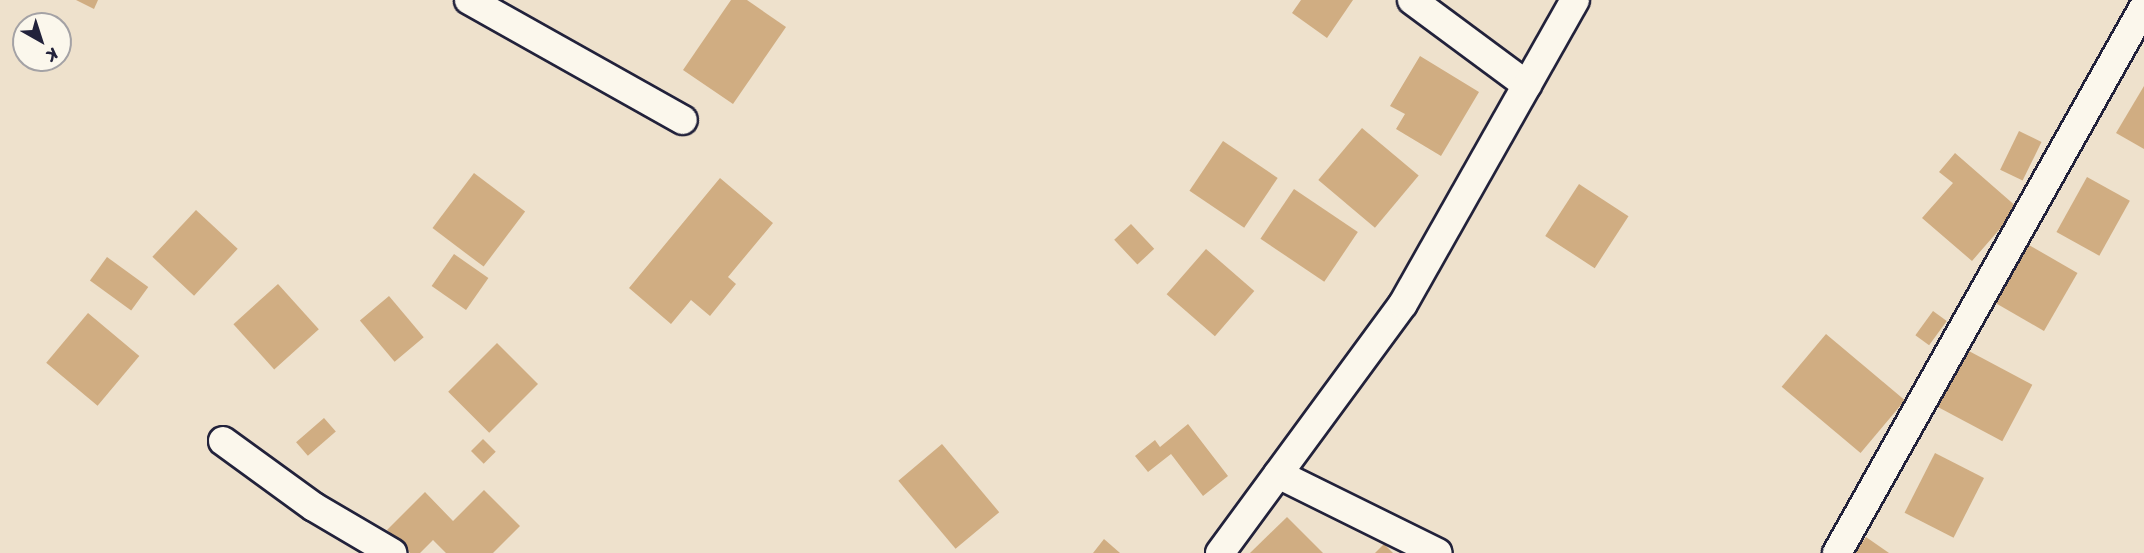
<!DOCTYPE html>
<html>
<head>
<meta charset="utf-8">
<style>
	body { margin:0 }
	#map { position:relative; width:2144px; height:553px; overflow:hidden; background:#eee1cc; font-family:Sriracha,sans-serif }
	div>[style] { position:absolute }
	.building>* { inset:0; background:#d0ad82; transform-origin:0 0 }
	.roads { filter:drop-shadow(2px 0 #22223b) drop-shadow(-2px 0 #22223b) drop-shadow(0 2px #22223b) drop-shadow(0 -2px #22223b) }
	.minor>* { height:28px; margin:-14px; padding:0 14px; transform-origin:14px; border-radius:14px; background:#fbf7ec }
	span { translate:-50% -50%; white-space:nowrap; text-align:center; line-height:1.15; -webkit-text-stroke:6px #fbf7ec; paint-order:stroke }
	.north { position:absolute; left:12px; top:12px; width:60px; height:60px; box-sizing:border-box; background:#fbf7ec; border:2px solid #a4a2a5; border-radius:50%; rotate:141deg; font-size:16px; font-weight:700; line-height:24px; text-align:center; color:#22223b }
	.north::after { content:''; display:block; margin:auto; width:21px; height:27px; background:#22223b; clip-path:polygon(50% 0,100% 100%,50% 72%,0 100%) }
</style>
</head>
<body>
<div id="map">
	<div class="building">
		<i style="clip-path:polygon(76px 0,98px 0,94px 9px)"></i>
		<i style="clip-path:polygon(731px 0,747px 0,786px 27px,733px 104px,683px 70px)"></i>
		<i style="clip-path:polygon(1301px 0,1353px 0,1327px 38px,1292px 13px)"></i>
		<i style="clip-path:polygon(1420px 56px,1479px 92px,1441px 156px,1396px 129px,1405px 114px,1390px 106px)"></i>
		<i style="clip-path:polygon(2144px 86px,2144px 149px,2116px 133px)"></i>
		<i style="left:1362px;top:128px;width:74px;height:68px;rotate:40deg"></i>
		<i style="left:2019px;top:131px;width:25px;height:43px;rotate:26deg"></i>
		<i style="left:1223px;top:141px;width:66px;height:60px;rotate:34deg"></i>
		<i style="clip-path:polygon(1955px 153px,2018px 208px,1972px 261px,1922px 218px,1953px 183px,1939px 172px)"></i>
		<i style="left:474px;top:173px;width:64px;height:69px;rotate:37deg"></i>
		<i style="left:2087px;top:177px;width:49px;height:63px;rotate:29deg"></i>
		<i style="clip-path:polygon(720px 178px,773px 223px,728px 277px,736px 284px,710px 316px,691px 300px,671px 324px,629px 288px)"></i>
		<i style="left:1579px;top:184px;width:59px;height:62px;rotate:33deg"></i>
		<i style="left:1294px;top:189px;width:77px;height:60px;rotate:34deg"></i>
		<i style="left:196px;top:210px;width:57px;height:64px;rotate:43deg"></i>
		<i style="left:1131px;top:224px;width:34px;height:23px;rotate:47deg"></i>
		<i style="left:2029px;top:245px;width:56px;height:67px;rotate:30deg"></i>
		<i style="left:1206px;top:249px;width:64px;height:60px;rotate:41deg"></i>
		<i style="left:454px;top:254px;width:42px;height:39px;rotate:35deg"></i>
		<i style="left:107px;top:257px;width:51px;height:29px;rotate:36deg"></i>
		<i style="left:278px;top:284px;width:61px;height:60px;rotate:48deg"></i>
		<i style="left:389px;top:296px;width:54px;height:38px;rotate:50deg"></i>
		<i style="left:1933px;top:311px;width:17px;height:30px;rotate:36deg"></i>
		<i style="left:88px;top:313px;width:67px;height:65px;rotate:40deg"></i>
		<i style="left:1826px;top:334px;width:103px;height:69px;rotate:40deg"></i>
		<i style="left:497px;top:343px;width:58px;height:69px;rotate:45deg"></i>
		<i style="left:1967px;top:350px;width:74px;height:64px;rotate:28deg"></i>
		<i style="left:324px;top:418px;width:18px;height:37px;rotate:49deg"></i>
		<i style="clip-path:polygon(1188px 424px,1228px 476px,1203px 496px,1171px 454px,1148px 472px,1135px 456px,1155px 440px,1160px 447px)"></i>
		<i style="left:483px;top:439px;width:18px;height:17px;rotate:45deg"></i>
		<i style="left:942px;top:444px;width:89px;height:57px;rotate:50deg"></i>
		<i style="left:1935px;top:453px;width:55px;height:67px;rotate:27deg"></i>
		<i style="clip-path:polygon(484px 490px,520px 526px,493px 553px,446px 553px,433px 540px,420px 553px,410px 553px,387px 530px,425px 492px,453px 521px)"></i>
		<i style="clip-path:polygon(1287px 517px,1323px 553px,1250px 553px)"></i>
		<i style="clip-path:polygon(1866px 537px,1889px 553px,1855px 553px)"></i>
		<i style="clip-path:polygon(1104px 539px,1120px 553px,1093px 553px)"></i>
		<i style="clip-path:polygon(1384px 544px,1393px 553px,1375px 553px)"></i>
	</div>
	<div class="roads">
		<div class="minor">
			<i style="left:469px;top:0;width:245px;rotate:29.3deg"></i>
			<i style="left:1412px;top:0;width:143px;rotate:36.5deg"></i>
			<i style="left:223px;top:441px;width:112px;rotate:36deg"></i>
			<i style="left:314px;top:507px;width:91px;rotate:30.5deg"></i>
			<i style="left:1278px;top:474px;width:178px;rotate:26.3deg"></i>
			<i style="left:1220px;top:553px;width:309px;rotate:-53.7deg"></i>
			<i style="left:1403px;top:304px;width:349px;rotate:-60.5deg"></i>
			<i style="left:1837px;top:553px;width:626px;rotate:-60.65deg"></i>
		</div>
	</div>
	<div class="north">K</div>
</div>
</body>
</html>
